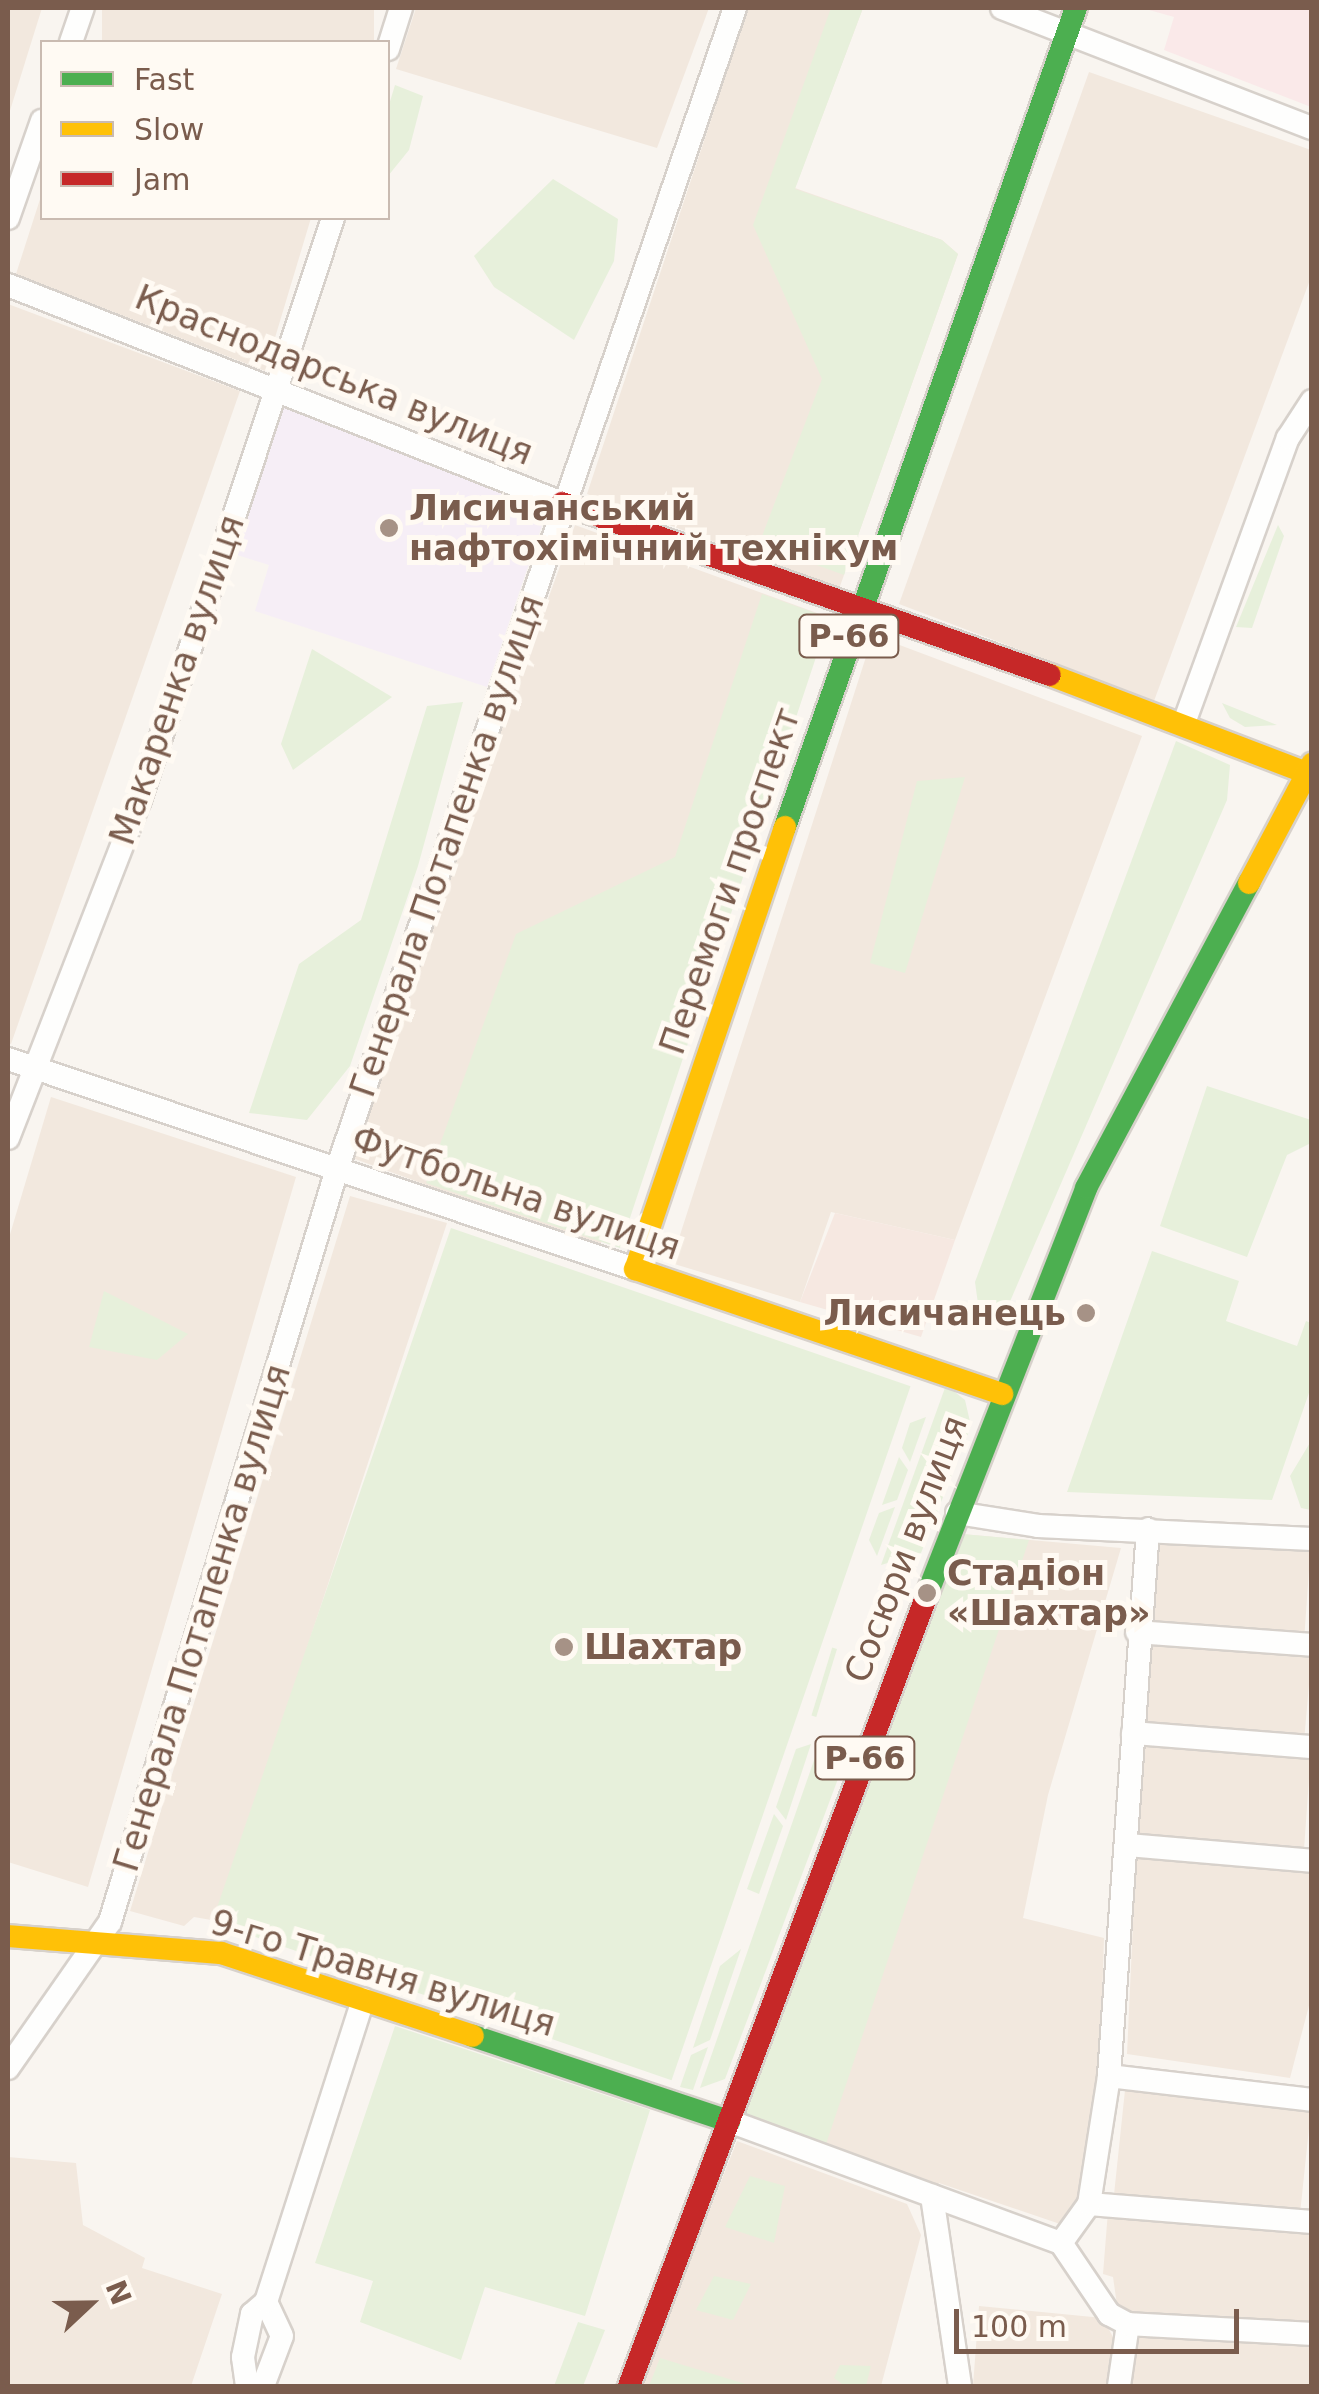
<!DOCTYPE html>
<html>
<head>
<meta charset="utf-8">
<style>
	body { margin:0 }
	#map { position:relative; width:1319px; height:2394px; overflow:hidden; background:#f9f5f0; font-family:"DejaVu Sans",sans-serif }
	div>[style] { position:absolute }
	.residential>* { inset:0; background:#f2e8de; transform-origin:0 0 }
	.commercial>* { inset:0; background:#f6e8e1 }
	.education>* { inset:0; background:#f6eef6 }
	.medical>* { inset:0; background:#fae9e9 }
	.green>* { inset:0; background:#e7f0db; transform-origin:0 0 }
	.roads { filter:drop-shadow(2px 0 #d7d1cb) drop-shadow(-2px 0 #d7d1cb) drop-shadow(0 2px #d7d1cb) drop-shadow(0 -2px #d7d1cb) }
	.street>* { height:22px; margin:-11px; padding:0 11px; transform-origin:11px; border-radius:11px; background:#fefefd }
	.fast>* { height:22px; margin:-11px; padding:0 11px; transform-origin:11px; border-radius:11px; background:#4caf50 }
	.slow>* { height:22px; margin:-11px; padding:0 11px; transform-origin:11px; border-radius:11px; background:#ffc107 }
	.jam>* { height:22px; margin:-11px; padding:0 11px; transform-origin:11px; border-radius:11px; background:#c62828 }
	.dots>* { width:28px; height:28px; translate:-50% -50%; box-sizing:border-box; border:5px solid #fffaf3; border-radius:50% }
	span { translate:-50% -50%; white-space:nowrap; text-align:center; line-height:1.15; -webkit-text-stroke:10px #fffaf3; paint-order:stroke }
	.shield-label span { padding:2px 8px; background:#fffaf3; border:2px solid; border-radius:8px; -webkit-text-stroke-width:0 }
	.shield-label { font-size:32px; color:#7a5c4d; font-weight:700 }
	.street-label { font-size:35px; color:#7a5c4d }
	.poi-label { font-size:35px; color:#7a5c4d; font-weight:700 }
	.left { translate:0 -50%; text-align:left }
	.right { translate:-100% -50%; text-align:right }
	.frame { position:absolute; inset:0; border:10px solid #7a5c4d; pointer-events:none }
	.legend { position:absolute; left:40px; top:40px; width:350px; height:180px; box-sizing:border-box; background:#fffaf3; border:2px solid #cabbb1; margin:0; padding:12px 18px; list-style:none; font-size:30px; color:#7a5c4d }
	.legend li { display:flex; align-items:center; gap:20px; height:50px }
	.legend b { width:50px; border:2px solid #cabbb1 }
	.north { position:absolute; left:40px; top:2254px; width:100px; height:100px; -webkit-text-stroke:8px #fffaf3; paint-order:stroke; rotate:68deg; font-size:28px; font-weight:700; line-height:40px; text-align:center; color:#7a5c4d }
	.north::after { content:''; display:block; margin:auto; width:35px; height:45px; background:#7a5c4d; clip-path:polygon(50% 0,100% 100%,50% 72%,0 100%) }
	.scale { position:absolute; left:954px; top:2309px; width:285px; height:45px; box-sizing:border-box; border:5px solid #7a5c4d; border-top:0; padding-left:12px; font-size:30px; line-height:35px; white-space:nowrap; color:#7a5c4d; -webkit-text-stroke:8px #fffaf3; paint-order:stroke }
</style>
</head>
<body>
<div id="map">
	<div class="residential">
		<i style="clip-path:polygon(8px 8px,42px 8px,8px 117px)"></i>
		<i style="left:102px;top:8px;width:272px;height:36px"></i>
		<i style="clip-path:polygon(416px 8px,709px 8px,657px 148px,396px 69px)"></i>
		<i style="clip-path:polygon(748px 8px,863px 8px,795px 188px,942px 240px,958px 254px,839px 589px,587px 494px)"></i>
		<i style="clip-path:polygon(1089px 72px,1311px 150px,1311px 277px,1154px 701px,899px 604px)"></i>
		<i style="clip-path:polygon(42px 193px,42px 218px,311px 218px,265px 371px,16px 274px)"></i>
		<i style="clip-path:polygon(8px 304px,240px 391px,11px 1044px,8px 1043px)"></i>
		<i style="left:575px;top:525px;width:270px;height:671px;rotate:20deg"></i>
		<i style="clip-path:polygon(873px 635px,1142px 736px,955px 1240px,831px 1212px,800px 1302px,671px 1263px)"></i>
		<i style="clip-path:polygon(51px 1097px,296px 1177px,88px 1887px,8px 1862px,8px 1241px)"></i>
		<i style="clip-path:polygon(350px 1196px,447px 1223px,217px 1921px,194px 1917px,184px 1926px,130px 1911px)"></i>
		<i style="clip-path:polygon(962px 1534px,1121px 1548px,1048px 1795px,1023px 1918px,1104px 1938px,1100px 2069px,1076px 2205px,1060px 2224px,939px 2183px,935px 2189px,751px 2124px)"></i>
		<i style="left:1160px;top:1536px;width:151px;height:88px;rotate:4deg"></i>
		<i style="left:1148px;top:1643px;width:164px;height:79px;rotate:5deg"></i>
		<i style="left:1142px;top:1744px;width:169px;height:96px;rotate:4deg"></i>
		<i style="clip-path:polygon(1136px 1858px,1311px 1872px,1311px 1998px,1290px 2078px,1127px 2054px)"></i>
		<i style="left:1125px;top:2090px;width:187px;height:104px;rotate:6deg"></i>
		<i style="clip-path:polygon(737px 2141px,907px 2204px,921px 2235px,881px 2386px,640px 2386px)"></i>
		<i style="clip-path:polygon(8px 2157px,76px 2163px,83px 2225px,145px 2258px,142px 2268px,222px 2294px,191px 2386px,8px 2386px)"></i>
		<i style="clip-path:polygon(1108px 2211px,1311px 2229px,1311px 2326px,1118px 2312px,1113px 2277px,1103px 2274px)"></i>
		<i style="clip-path:polygon(979px 2306px,1103px 2318px,1115px 2341px,1108px 2386px,973px 2386px)"></i>
		<i style="clip-path:polygon(1135px 2334px,1311px 2344px,1311px 2386px,1128px 2386px)"></i>
	</div>
	<div class="commercial">
		<i style="clip-path:polygon(835px 1213px,955px 1240px,921px 1337px,800px 1302px)"></i>
	</div>
	<div class="education">
		<i style="clip-path:polygon(278px 405px,549px 505px,487px 687px,255px 611px,269px 565px,228px 552px)"></i>
	</div>
	<div class="medical">
		<i style="clip-path:polygon(1142px 8px,1311px 8px,1311px 107px,1164px 50px,1174px 17px)"></i>
	</div>
	<div class="green">
		<i style="clip-path:polygon(831px 8px,863px 8px,795px 189px,942px 240px,958px 254px,844px 575px,759px 544px,822px 379px,753px 225px)"></i>
		<i style="clip-path:polygon(395px 85px,423px 96px,409px 150px,388px 176px,388px 108px)"></i>
		<i style="clip-path:polygon(553px 179px,618px 219px,614px 261px,574px 340px,494px 287px,474px 256px)"></i>
		<i style="clip-path:polygon(1278px 525px,1284px 536px,1252px 628px,1236px 627px)"></i>
		<i style="clip-path:polygon(762px 594px,829px 618px,620px 1248px,426px 1183px,516px 934px,675px 857px)"></i>
		<i style="clip-path:polygon(312px 649px,392px 697px,293px 770px,281px 744px)"></i>
		<i style="clip-path:polygon(463px 702px,418px 866px,350px 1066px,307px 1120px,249px 1113px,299px 964px,361px 920px,427px 706px)"></i>
		<i style="clip-path:polygon(1222px 703px,1277px 725px,1245px 727px,1230px 718px)"></i>
		<i style="clip-path:polygon(1176px 741px,1230px 765px,1227px 800px,1008px 1306px,979px 1311px,975px 1282px)"></i>
		<i style="clip-path:polygon(965px 777px,905px 973px,870px 963px,917px 781px)"></i>
		<i style="clip-path:polygon(1207px 1086px,1311px 1120px,1311px 1143px,1287px 1155px,1247px 1257px,1160px 1226px)"></i>
		<i style="left:451px;top:1228px;width:486px;height:734px;rotate:19deg"></i>
		<i style="clip-path:polygon(1152px 1251px,1239px 1281px,1226px 1321px,1297px 1346px,1306px 1321px,1311px 1323px,1311px 1387px,1272px 1500px,1067px 1492px)"></i>
		<i style="clip-path:polygon(104px 1291px,188px 1334px,157px 1360px,89px 1347px)"></i>
		<i style="clip-path:polygon(946px 1385px,965px 1400px,971px 1426px,921px 1553px,881px 1565px)"></i>
		<i style="clip-path:polygon(926px 1417px,910px 1462px,902px 1448px,910px 1423px)"></i>
		<i style="clip-path:polygon(1311px 1441px,1311px 1510px,1301px 1508px,1290px 1476px)"></i>
		<i style="clip-path:polygon(899px 1457px,908px 1470px,897px 1500px,882px 1505px)"></i>
		<i style="clip-path:polygon(895px 1507px,877px 1556px,869px 1540px,879px 1513px)"></i>
		<i style="clip-path:polygon(962px 1534px,1029px 1540px,824px 2150px,751px 2124px,744px 2110px)"></i>
		<i style="left:837px;top:1649px;width:71px;height:5px;rotate:107deg"></i>
		<i style="clip-path:polygon(820px 1743px,844px 1763px,725px 2079px,700px 2088px)"></i>
		<i style="clip-path:polygon(811px 1744px,786px 1820px,776px 1807px,796px 1749px)"></i>
		<i style="clip-path:polygon(774px 1814px,783px 1826px,759px 1894px,747px 1889px)"></i>
		<i style="clip-path:polygon(741px 1949px,710px 2040px,693px 2048px,720px 1966px)"></i>
		<i style="clip-path:polygon(395px 2026px,650px 2110px,585px 2316px,485px 2287px,461px 2360px,360px 2322px,373px 2281px,315px 2263px)"></i>
		<i style="clip-path:polygon(708px 2047px,693px 2090px,680px 2087px,691px 2055px)"></i>
		<i style="clip-path:polygon(750px 2176px,785px 2186px,774px 2243px,725px 2227px)"></i>
		<i style="clip-path:polygon(714px 2276px,751px 2284px,733px 2320px,696px 2310px)"></i>
		<i style="clip-path:polygon(578px 2322px,605px 2330px,583px 2386px,554px 2386px)"></i>
		<i style="clip-path:polygon(660px 2358px,749px 2385px,649px 2386px)"></i>
		<i style="clip-path:polygon(840px 2365px,871px 2366px,866px 2386px,845px 2386px,834px 2378px)"></i>
	</div>
	<div class="roads">
		<div class="street">
			<i style="left:1002px;top:8px;width:332px;rotate:21.2deg"></i>
			<i style="left:71px;top:42px;width:36px;rotate:-71deg"></i>
			<i style="left:388px;top:49px;width:43px;rotate:-72.4deg"></i>
			<i style="left:8px;top:218px;width:103px;rotate:-70.7deg"></i>
			<i style="left:8px;top:285px;width:595px;rotate:21.48deg"></i>
			<i style="left:1184px;top:723px;width:303px;rotate:-70deg"></i>
			<i style="left:1288px;top:438px;width:44px;rotate:-57deg"></i>
			<i style="left:8px;top:1059px;width:661px;rotate:18.52deg"></i>
			<i style="left:8px;top:1138px;width:363px;rotate:-68.7deg"></i>
			<i style="left:140px;top:800px;width:613px;rotate:-71.65deg"></i>
			<i style="left:957px;top:1513px;width:82px;rotate:9.1deg"></i>
			<i style="left:1038px;top:1526px;width:274px;rotate:2.7deg"></i>
			<i style="left:1137px;top:1632px;width:175px;rotate:4.2deg"></i>
			<i style="left:1133px;top:1733px;width:180px;rotate:4.5deg"></i>
			<i style="left:1127px;top:1845px;width:186px;rotate:4.9deg"></i>
			<i style="left:8px;top:2068px;width:178px;rotate:-55.1deg"></i>
			<i style="left:110px;top:1922px;width:786px;rotate:-73.22deg"></i>
			<i style="left:337px;top:1169px;width:1227px;rotate:-71.08deg"></i>
			<i style="left:1109px;top:2076px;width:204px;rotate:6.7deg"></i>
			<i style="left:729px;top:2121px;width:354px;rotate:20.2deg"></i>
			<i style="left:1061px;top:2243px;width:86px;rotate:55.9deg"></i>
			<i style="left:1109px;top:2314px;width:21px;rotate:28deg"></i>
			<i style="left:1128px;top:2324px;width:63px;rotate:98.3deg"></i>
			<i style="left:932px;top:2196px;width:192px;rotate:81.6deg"></i>
			<i style="left:1089px;top:2204px;width:224px;rotate:4.6deg"></i>
			<i style="left:1061px;top:2243px;width:48px;rotate:-54.3deg"></i>
			<i style="left:1089px;top:2204px;width:130px;rotate:-81.1deg"></i>
			<i style="left:1109px;top:2076px;width:548px;rotate:-85.92deg"></i>
			<i style="left:1128px;top:2324px;width:184px;rotate:3.1deg"></i>
			<i style="left:247px;top:2386px;width:29px;rotate:-98deg"></i>
			<i style="left:243px;top:2357px;width:44px;rotate:-78.2deg"></i>
			<i style="left:252px;top:2314px;width:18px;rotate:-41deg"></i>
			<i style="left:263px;top:2386px;width:53px;rotate:-69.2deg"></i>
			<i style="left:282px;top:2336px;width:38px;rotate:-115deg"></i>
			<i style="left:266px;top:2302px;width:318px;rotate:-72.2deg"></i>
		</div>
		<div class="fast">
			<i style="left:785px;top:827px;width:869px;rotate:-70.44deg"></i>
			<i style="left:928px;top:1592px;width:434px;rotate:-68.6deg"></i>
			<i style="left:1086px;top:1188px;width:346px;rotate:-61.9deg"></i>
			<i style="left:473px;top:2036px;width:270px;rotate:18.4deg"></i>
		</div>
		<div class="slow">
			<i style="left:1050px;top:675px;width:280px;rotate:20.9deg"></i>
			<i style="left:785px;top:827px;width:467px;rotate:108.7deg"></i>
			<i style="left:635px;top:1269px;width:388px;rotate:18.8deg"></i>
			<i style="left:1249px;top:883px;width:135px;rotate:-62.1deg"></i>
			<i style="left:8px;top:1936px;width:214px;rotate:4.6deg"></i>
			<i style="left:221px;top:1953px;width:265px;rotate:18.2deg"></i>
		</div>
		<div class="jam">
			<i style="left:562px;top:503px;width:517px;rotate:19.42deg"></i>
			<i style="left:629px;top:2386px;width:848px;rotate:-69.36deg"></i>
		</div>
	</div>
	<div class="dots">
		<i style="left:389px;top:528px;background:#a69286"></i>
		<i style="left:1086px;top:1313px;background:#a69286"></i>
		<i style="left:927px;top:1593px;background:#a69286"></i>
		<i style="left:564px;top:1647px;background:#a69286"></i>
	</div>
	<div class="shield-label">
		<span style="left:849px;top:636px">Р-66</span>
		<span style="left:865px;top:1758px">Р-66</span>
	</div>
	<div class="street-label">
		<span style="left:334px;top:375px;rotate:22deg">Краснодарська вулиця</span>
		<span style="left:177px;top:680px;rotate:-71deg">Макаренка вулиця</span>
		<span style="left:447px;top:846px;rotate:-71deg">Генерала Потапенка вулиця</span>
		<span style="left:730px;top:881px;rotate:-71deg">Перемоги проспект</span>
		<span style="left:516px;top:1193px;rotate:19deg">Футбольна вулиця</span>
		<span style="left:906px;top:1549px;rotate:-69deg">Сосюри вулиця</span>
		<span style="left:202px;top:1618px;rotate:-73deg">Генерала Потапенка вулиця</span>
		<span style="left:383px;top:1973px;rotate:17deg">9-го Травня вулиця</span>
	</div>
	<div class="poi-label">
		<span class="left" style="left:409px;top:528px">Лисичанський<br>нафтохімічний технікум</span>
		<span class="right" style="left:1066px;top:1313px">Лисичанець</span>
		<span class="left" style="left:947px;top:1593px">Стадіон<br>«Шахтар»</span>
		<span class="left" style="left:584px;top:1647px">Шахтар</span>
	</div>
	<div class="frame"></div>
	<ul class="legend">
	<li><b style="height:12px;background:#4caf50"></b>Fast</li>
	<li><b style="height:12px;background:#ffc107"></b>Slow</li>
	<li><b style="height:12px;background:#c62828"></b>Jam</li>
	</ul>
	<div class="north">N</div>
	<div class="scale">100 m</div>
</div>
</body>
</html>
